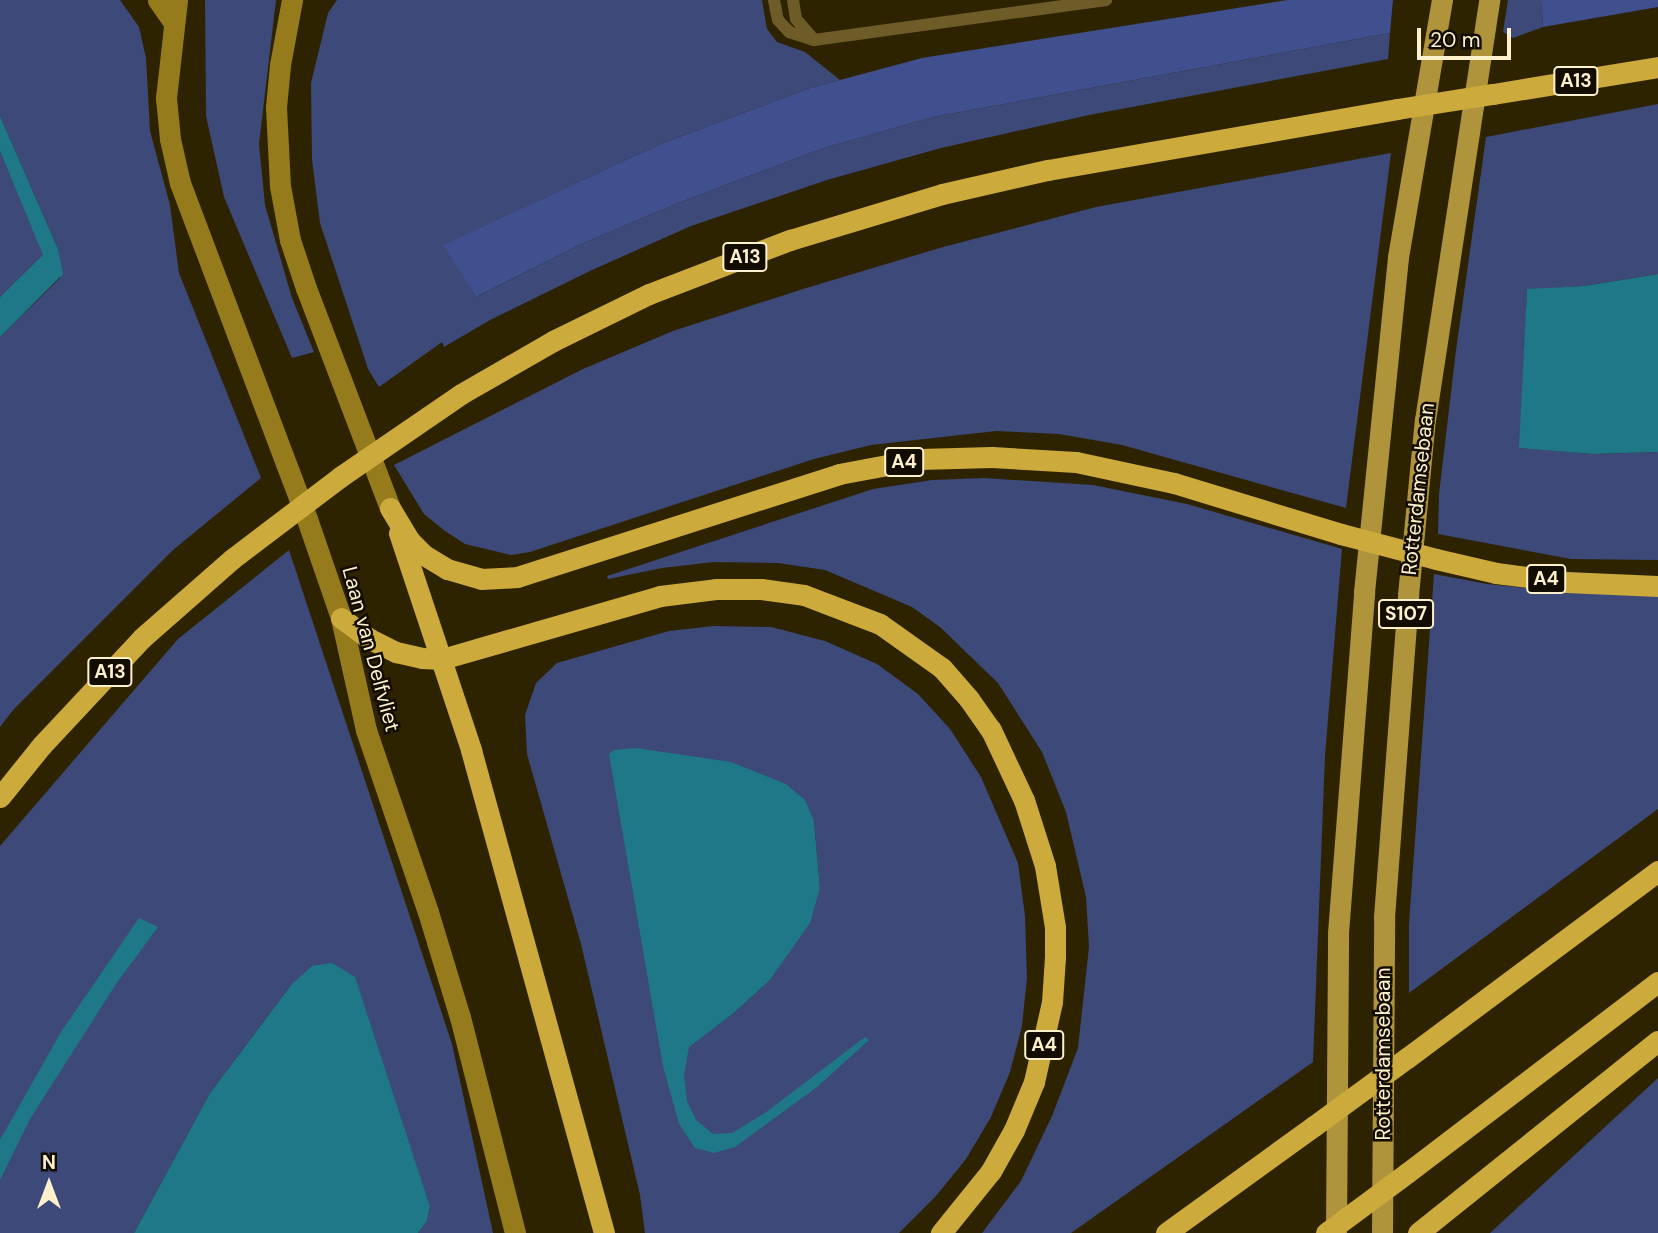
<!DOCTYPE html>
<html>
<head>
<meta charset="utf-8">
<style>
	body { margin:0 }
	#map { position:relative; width:1658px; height:1233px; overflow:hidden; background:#2e2300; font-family:"DM Sans",sans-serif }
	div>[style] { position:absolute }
	.green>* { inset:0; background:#3d4978 }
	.forest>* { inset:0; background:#404f8d }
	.water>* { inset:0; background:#1f7887 }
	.lane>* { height:12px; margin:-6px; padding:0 6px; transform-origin:6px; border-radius:6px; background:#6d5c28 }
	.secondary>* { height:21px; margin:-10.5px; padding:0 10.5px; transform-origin:10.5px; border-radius:10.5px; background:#967b1d }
	.primary>* { height:21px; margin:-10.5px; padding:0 10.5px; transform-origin:10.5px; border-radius:10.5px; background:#b0943c }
	.highway>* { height:21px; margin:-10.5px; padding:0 10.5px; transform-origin:10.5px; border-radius:10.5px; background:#ccaa3c }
	.highway-bridge>* { height:21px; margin:-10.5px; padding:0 10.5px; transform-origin:10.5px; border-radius:10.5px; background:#ccaa3c }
	span { translate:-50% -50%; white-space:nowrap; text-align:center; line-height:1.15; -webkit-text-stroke:5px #130c00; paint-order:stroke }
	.shield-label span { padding:2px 5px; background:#130c00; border:2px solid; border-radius:5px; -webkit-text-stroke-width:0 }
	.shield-label { font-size:19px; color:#fdf1cd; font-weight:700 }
	.street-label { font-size:21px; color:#fdf1cd }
	.north { position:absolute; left:14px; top:1149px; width:70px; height:70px; -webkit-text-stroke:5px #130c00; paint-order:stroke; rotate:0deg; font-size:19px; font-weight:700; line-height:28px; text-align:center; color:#fdf1cd }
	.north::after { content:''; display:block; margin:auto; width:24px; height:32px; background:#fdf1cd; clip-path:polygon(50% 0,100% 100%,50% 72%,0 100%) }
	.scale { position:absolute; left:1417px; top:28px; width:94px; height:32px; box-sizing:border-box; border:4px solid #fdf1cd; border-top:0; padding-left:9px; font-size:21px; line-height:24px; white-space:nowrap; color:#fdf1cd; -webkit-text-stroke:5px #130c00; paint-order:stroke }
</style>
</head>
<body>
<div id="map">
	<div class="green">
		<i style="clip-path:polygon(0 0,120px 0,139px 27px,146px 58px,150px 131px,170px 205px,179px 273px,261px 478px,173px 550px,14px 709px,0 727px,0 337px,60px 278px,58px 249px,0 116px)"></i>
		<i style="clip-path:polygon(205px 0,276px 0,259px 144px,265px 205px,292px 298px,314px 352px,292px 358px,224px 197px,206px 116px)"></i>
		<i style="clip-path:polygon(337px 0,762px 0,767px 29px,777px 42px,805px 52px,840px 80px,810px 88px,658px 145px,444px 245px,476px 297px,579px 245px,678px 203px,824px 148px,933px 117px,1390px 33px,1388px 59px,1089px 115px,941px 148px,827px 180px,691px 226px,592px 270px,490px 320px,444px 347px,442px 342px,379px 387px,368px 369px,320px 223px,312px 160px,311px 83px,328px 13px)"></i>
		<i style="clip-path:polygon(1508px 0,1541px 0,1543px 27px,1513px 38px,1503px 32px)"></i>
		<i style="clip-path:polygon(1658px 104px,1658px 274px,1584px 286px,1527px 290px,1520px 448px,1593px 454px,1658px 452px,1658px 560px,1571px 559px,1438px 534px,1439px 494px,1456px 350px,1486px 137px)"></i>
		<i style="clip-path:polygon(0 151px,44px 255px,0 297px)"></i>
		<i style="clip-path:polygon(1391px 153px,1346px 508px,1122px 445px,1059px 434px,996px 431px,871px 445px,814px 459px,530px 552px,511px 555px,465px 544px,445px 531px,424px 514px,394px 465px,583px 369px,673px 331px,803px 289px,943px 247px,1096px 207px)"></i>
		<i style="clip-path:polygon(983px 478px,1093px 485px,1187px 504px,1342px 549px,1325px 756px,1313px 1062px,1071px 1233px,982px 1233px,1021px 1181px,1052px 1116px,1078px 1048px,1089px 947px,1086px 897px,1066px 812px,1042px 752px,998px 683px,940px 627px,912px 607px,825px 570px,778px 563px,714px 562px,662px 568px,608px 579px,607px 576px,873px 489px,932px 480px)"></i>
		<i style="clip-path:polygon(289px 550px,452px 1044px,493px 1233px,418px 1233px,427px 1221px,430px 1207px,424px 1194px,291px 985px,210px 1093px,134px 1233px,0 1233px,0 846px,178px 639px)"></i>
		<i style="clip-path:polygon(1434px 574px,1487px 584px,1554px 591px,1658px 594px,1658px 809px,1409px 993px,1409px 924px)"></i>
		<i style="clip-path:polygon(evenodd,714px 626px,771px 627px,825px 641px,877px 664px,918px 694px,950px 729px,981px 777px,1018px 863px,1025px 916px,1027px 978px,1022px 1026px,1010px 1072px,991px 1117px,966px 1159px,936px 1196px,899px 1233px,645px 1233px,640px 1195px,581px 944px,527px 754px,525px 715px,536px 683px,557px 663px,669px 631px,714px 626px,814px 821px,820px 888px,769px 981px,735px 1012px,663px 1065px,814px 821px)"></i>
		<i style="clip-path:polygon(1658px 1078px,1658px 1233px,1490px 1233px)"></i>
	</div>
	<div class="forest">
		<i style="clip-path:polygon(1287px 0,1393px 0,1390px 33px,933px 117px,824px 148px,678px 203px,579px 245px,476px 297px,443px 245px,658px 145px,810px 88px,922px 58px)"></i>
		<i style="clip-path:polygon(1541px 0,1658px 0,1658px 7px,1543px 27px)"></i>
	</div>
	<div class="water">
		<i style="clip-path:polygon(0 116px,58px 249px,63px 274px,0 337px,0 297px,43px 255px,0 151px)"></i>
		<i style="clip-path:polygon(1658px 274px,1658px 452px,1593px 454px,1519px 448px,1527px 289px,1584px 286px)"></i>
		<i style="clip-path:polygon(636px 748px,731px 762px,786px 784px,805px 800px,814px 821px,820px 888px,810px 923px,769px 981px,735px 1012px,689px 1047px,684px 1075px,687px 1101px,696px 1120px,713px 1134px,732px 1133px,765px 1113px,865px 1037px,869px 1040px,817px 1087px,735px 1147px,714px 1153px,695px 1148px,679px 1124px,663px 1066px,609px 754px,614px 750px)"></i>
		<i style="clip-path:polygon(139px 918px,158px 927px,116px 984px,30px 1119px,0 1180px,0 1140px,61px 1032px)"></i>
		<i style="clip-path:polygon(332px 963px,355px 977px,430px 1207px,427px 1221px,418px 1233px,134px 1233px,210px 1093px,291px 985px,312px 966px)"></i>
	</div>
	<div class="lane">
		<i style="left:774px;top:0;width:20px;rotate:79deg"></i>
		<i style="left:778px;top:20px;width:16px;rotate:47deg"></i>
		<i style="left:789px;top:32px;width:26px;rotate:18deg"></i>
		<i style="left:814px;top:40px;width:295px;rotate:-7.8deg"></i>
		<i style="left:793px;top:0;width:19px;rotate:81deg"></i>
		<i style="left:796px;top:19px;width:28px;rotate:49deg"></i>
	</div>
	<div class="secondary">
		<i style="left:158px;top:0;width:28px;rotate:55deg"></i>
		<i style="left:177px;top:0;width:99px;rotate:96.4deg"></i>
		<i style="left:166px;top:98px;width:41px;rotate:84.4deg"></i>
		<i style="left:170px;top:139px;width:45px;rotate:77.2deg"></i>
		<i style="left:180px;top:183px;width:359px;rotate:69.3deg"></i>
		<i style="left:307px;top:519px;width:105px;rotate:71deg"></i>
		<i style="left:341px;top:618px;width:115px;rotate:77.4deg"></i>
		<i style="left:366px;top:730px;width:192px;rotate:71.2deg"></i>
		<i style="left:428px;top:912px;width:110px;rotate:73.1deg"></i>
		<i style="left:460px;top:1017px;width:223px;rotate:75.7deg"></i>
		<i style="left:292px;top:0;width:66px;rotate:100.5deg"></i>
		<i style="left:280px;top:65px;width:42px;rotate:95.4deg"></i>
		<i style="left:276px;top:107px;width:79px;rotate:87.1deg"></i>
		<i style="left:280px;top:186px;width:55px;rotate:79.5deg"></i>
		<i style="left:290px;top:240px;width:51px;rotate:71.6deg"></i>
		<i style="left:306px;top:288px;width:235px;rotate:69.1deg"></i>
	</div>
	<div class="primary">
		<i style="left:1336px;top:1233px;width:300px;rotate:-89.6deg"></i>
		<i style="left:1338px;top:933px;width:342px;rotate:-85.6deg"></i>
		<i style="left:1364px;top:592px;width:337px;rotate:-84.2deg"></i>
		<i style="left:1398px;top:257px;width:261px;rotate:-80.3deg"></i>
		<i style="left:1382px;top:1233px;width:316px;rotate:-89.6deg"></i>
		<i style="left:1384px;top:917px;width:323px;rotate:-85.7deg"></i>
		<i style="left:1408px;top:595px;width:176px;rotate:-84.5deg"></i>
		<i style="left:1425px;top:420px;width:425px;rotate:-81.3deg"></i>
	</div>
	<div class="highway">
		<i style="left:1493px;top:94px;width:167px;rotate:-9.3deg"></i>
		<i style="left:461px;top:394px;width:106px;rotate:-29.9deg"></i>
		<i style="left:553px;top:341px;width:107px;rotate:-26.1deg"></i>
		<i style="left:649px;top:294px;width:151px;rotate:-21deg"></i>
		<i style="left:790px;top:240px;width:159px;rotate:-16.8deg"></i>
		<i style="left:942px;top:194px;width:109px;rotate:-12.8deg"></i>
		<i style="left:1048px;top:170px;width:354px;rotate:-9.9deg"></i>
		<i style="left:390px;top:508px;width:39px;rotate:59deg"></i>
		<i style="left:410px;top:541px;width:20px;rotate:45deg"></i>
		<i style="left:424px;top:555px;width:27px;rotate:31deg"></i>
		<i style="left:447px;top:569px;width:35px;rotate:16deg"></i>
		<i style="left:481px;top:579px;width:36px;rotate:-3deg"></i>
		<i style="left:517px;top:577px;width:338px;rotate:-17.7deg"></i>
		<i style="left:839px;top:474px;width:81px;rotate:-10.6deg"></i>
		<i style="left:919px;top:459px;width:73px;rotate:-1.6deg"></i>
		<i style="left:992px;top:457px;width:84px;rotate:3.4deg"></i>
		<i style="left:1076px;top:462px;width:100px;rotate:12.1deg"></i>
		<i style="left:1174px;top:483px;width:175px;rotate:17deg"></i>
		<i style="left:399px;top:533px;width:229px;rotate:71.6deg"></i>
		<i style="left:471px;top:750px;width:501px;rotate:74.6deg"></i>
		<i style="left:1436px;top:559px;width:62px;rotate:13.1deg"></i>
		<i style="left:1496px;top:573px;width:71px;rotate:7.3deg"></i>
		<i style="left:1566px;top:582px;width:92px;rotate:2.5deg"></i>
		<i style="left:341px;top:618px;width:36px;rotate:36deg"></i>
		<i style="left:370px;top:639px;width:29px;rotate:27deg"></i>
		<i style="left:396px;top:652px;width:27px;rotate:13deg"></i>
		<i style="left:422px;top:658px;width:20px;rotate:3deg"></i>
		<i style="left:442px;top:659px;width:227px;rotate:-16.1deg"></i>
		<i style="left:660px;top:596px;width:56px;rotate:-7.1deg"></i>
		<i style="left:716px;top:589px;width:45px"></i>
		<i style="left:761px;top:589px;width:43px;rotate:7.9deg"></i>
		<i style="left:804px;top:595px;width:81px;rotate:20.9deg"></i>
		<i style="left:880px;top:624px;width:76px;rotate:35.4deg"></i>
		<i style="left:942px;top:668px;width:41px;rotate:48.9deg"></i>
		<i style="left:969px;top:699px;width:38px;rotate:55deg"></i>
		<i style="left:991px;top:730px;width:77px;rotate:64.8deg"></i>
		<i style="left:1024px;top:800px;width:69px;rotate:72.3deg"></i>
		<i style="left:1045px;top:866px;width:62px;rotate:80.7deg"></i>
		<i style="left:1055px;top:927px;width:30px;rotate:90deg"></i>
		<i style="left:1055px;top:957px;width:45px;rotate:93.8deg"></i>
		<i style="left:1052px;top:1002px;width:82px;rotate:102.7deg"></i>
		<i style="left:1034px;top:1082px;width:52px;rotate:112.6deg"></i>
		<i style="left:1014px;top:1130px;width:47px;rotate:119.3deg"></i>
		<i style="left:991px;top:1171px;width:80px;rotate:128.9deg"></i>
		<i style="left:0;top:797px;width:67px;rotate:-51.1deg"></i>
		<i style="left:42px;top:745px;width:146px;rotate:-46.9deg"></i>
		<i style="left:142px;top:638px;width:120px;rotate:-41.3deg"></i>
		<i style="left:1407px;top:1058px;width:313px;rotate:-36.7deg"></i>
		<i style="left:1407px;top:1173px;width:315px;rotate:-37.3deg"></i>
		<i style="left:1166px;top:1233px;width:183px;rotate:-35.9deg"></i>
		<i style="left:1418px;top:1233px;width:307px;rotate:-38.7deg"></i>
	</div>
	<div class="highway-bridge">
		<i style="left:1397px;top:109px;width:97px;rotate:-8.9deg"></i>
		<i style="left:1341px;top:534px;width:98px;rotate:14.7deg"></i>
		<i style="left:232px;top:559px;width:136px;rotate:-37.2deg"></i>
		<i style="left:340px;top:477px;width:147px;rotate:-34.4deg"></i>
		<i style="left:1314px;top:1126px;width:115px;rotate:-36.2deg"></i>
		<i style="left:1326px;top:1233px;width:101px;rotate:-36.5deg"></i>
	</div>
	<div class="shield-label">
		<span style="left:1576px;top:81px">A13</span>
		<span style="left:745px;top:257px">A13</span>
		<span style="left:904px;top:462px">A4</span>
		<span style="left:1546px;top:579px">A4</span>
		<span style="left:1406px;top:614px">S107</span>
		<span style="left:110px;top:672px">A13</span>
		<span style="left:1044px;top:1045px">A4</span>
	</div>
	<div class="street-label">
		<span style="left:1418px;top:489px;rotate:-84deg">Rotterdamsebaan</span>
		<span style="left:371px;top:649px;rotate:75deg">Laan van Delfvliet</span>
		<span style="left:1383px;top:1054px;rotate:-90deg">Rotterdamsebaan</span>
	</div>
	<div class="north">N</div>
	<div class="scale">20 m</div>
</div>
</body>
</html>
